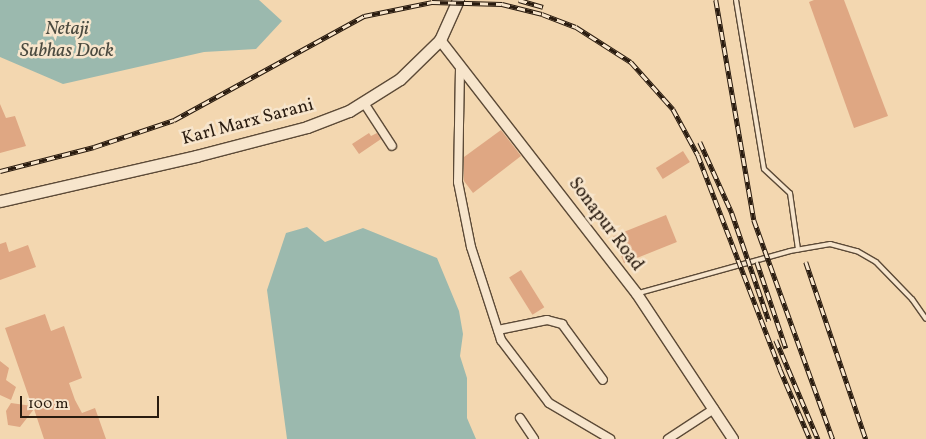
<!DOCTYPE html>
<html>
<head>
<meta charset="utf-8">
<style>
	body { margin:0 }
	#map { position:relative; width:926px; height:439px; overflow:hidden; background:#f3d7b0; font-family:Vollkorn,serif }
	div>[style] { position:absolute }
	.water>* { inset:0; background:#9bb9ae }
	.building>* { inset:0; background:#dfa783; transform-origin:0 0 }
	.roads { filter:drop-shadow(1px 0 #5c4a37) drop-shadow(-1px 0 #5c4a37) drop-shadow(0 1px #5c4a37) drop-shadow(0 -1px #5c4a37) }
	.service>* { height:4px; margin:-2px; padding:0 2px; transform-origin:2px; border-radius:2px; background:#f7e5cc }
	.minor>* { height:8px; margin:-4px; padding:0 4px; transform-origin:4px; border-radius:4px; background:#f7e5cc }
	.tertiary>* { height:10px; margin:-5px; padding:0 5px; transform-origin:5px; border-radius:5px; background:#f7e5cc }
	.secondary>* { height:11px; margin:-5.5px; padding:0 5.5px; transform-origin:5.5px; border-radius:5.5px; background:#f7e5cc }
	.rail>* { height:4.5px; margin-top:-2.25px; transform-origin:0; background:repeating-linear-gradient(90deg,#f7e5cc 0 8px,#291b0f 0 16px); box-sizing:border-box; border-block:1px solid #291b0f }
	span { translate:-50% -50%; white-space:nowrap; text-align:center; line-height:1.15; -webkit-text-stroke:5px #f7e5cc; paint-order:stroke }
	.street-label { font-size:18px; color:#291b0f }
	.water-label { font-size:19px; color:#4b4a3f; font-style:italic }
	.scale { position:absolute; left:20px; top:396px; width:139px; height:22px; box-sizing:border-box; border:2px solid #291b0f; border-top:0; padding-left:6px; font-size:15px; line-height:18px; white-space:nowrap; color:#291b0f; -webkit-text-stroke:4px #f7e5cc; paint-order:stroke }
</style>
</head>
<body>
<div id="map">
	<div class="water">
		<i style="clip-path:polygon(0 0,259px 0,282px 21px,256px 49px,204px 52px,63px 84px,0 57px)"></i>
		<i style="clip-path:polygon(307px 227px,325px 242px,363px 228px,437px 258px,459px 311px,463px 334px,460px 356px,467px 378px,467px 418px,476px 439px,287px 439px,267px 290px,286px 233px)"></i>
	</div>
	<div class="building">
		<i style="clip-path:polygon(814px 0,844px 0,888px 116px,854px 128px,809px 2px)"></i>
		<i style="clip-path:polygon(0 104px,6px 118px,15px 116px,26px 146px,0 153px)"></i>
		<i style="clip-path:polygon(501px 130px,521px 156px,473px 193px,464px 181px,464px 157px)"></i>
		<i style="clip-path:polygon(369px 133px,371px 136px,377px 133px,381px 139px,359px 154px,352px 144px)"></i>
		<i style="left:683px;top:151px;width:13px;height:32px;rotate:58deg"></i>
		<i style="left:666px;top:215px;width:29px;height:57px;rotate:68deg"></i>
		<i style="clip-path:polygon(6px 242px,9px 252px,28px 245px,36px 267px,0 280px,0 244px)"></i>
		<i style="left:521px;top:270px;width:44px;height:14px;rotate:58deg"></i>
		<i style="clip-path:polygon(45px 314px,51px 331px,64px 326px,82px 378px,69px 383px,75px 400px,82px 413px,95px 408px,106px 439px,44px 439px,34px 409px,20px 427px,8px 425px,6px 411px,11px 403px,32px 406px,5px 328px)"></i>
		<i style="clip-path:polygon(0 361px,9px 368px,6px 380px,16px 387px,11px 400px,0 395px)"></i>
	</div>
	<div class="roads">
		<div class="service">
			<i style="left:736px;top:0;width:171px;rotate:80.6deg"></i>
			<i style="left:764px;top:169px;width:35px;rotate:43deg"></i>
			<i style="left:790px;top:193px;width:57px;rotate:81.9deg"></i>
			<i style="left:639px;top:293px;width:157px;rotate:-15.5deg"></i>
			<i style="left:790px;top:251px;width:41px;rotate:-9.9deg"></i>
			<i style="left:830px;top:244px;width:28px;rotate:15deg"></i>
			<i style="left:857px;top:251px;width:22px;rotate:30deg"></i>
			<i style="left:876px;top:262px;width:52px;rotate:45.8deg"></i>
			<i style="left:912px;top:299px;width:24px;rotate:55deg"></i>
		</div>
		<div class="minor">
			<i style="left:460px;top:68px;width:114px;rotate:91deg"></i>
			<i style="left:458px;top:182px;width:66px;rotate:78.7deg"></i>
			<i style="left:471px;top:247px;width:98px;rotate:72.1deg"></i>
			<i style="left:501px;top:340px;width:79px;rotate:52.7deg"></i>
			<i style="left:549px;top:403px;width:71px;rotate:30.5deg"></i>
			<i style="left:364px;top:103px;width:51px;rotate:56.9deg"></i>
			<i style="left:498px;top:330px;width:50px;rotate:-11.5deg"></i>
			<i style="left:547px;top:320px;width:16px;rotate:15deg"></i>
			<i style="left:562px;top:324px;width:69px;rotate:53.8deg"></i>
			<i style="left:520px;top:418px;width:25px;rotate:56deg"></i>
			<i style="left:668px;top:439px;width:55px;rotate:-33.1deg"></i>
		</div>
		<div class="tertiary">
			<i style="left:440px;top:40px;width:321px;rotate:52.2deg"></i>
			<i style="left:637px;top:294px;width:174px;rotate:56.5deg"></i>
		</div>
		<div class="secondary">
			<i style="left:0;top:201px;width:201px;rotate:-12.9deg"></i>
			<i style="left:196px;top:156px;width:115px;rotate:-14.6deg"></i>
			<i style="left:307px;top:127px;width:45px;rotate:-20.9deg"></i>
			<i style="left:349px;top:111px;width:60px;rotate:-32.1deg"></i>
			<i style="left:400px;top:79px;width:56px;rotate:-44.3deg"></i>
			<i style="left:440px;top:40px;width:44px;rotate:-65.8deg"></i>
		</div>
	</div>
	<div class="rail">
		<i style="left:519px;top:0;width:25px;rotate:16deg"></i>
		<i style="left:716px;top:0;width:223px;rotate:80.2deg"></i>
		<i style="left:754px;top:220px;width:233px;rotate:70.2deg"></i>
		<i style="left:700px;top:142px;width:78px;rotate:65.7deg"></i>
		<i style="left:732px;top:213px;width:114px;rotate:71.1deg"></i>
		<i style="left:0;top:171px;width:97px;rotate:-14.3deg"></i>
		<i style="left:94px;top:147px;width:84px;rotate:-18.6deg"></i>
		<i style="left:174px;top:120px;width:217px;rotate:-28.7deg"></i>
		<i style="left:364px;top:16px;width:69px;rotate:-11.6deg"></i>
		<i style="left:432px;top:2px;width:70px;rotate:1.6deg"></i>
		<i style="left:502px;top:4px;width:41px;rotate:14deg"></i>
		<i style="left:542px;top:14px;width:36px;rotate:21deg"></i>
		<i style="left:576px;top:27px;width:65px;rotate:32.5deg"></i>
		<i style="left:631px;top:62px;width:63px;rotate:48.2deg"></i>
		<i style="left:673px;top:109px;width:52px;rotate:61.5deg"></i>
		<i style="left:698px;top:155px;width:229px;rotate:69deg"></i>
		<i style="left:780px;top:369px;width:76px;rotate:66.8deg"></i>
		<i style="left:757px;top:262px;width:91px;rotate:71.4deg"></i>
		<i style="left:806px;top:262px;width:187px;rotate:71.3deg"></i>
		<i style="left:776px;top:340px;width:108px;rotate:67deg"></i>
	</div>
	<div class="street-label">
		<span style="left:248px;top:123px;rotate:-15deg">Karl Marx Sarani</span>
		<span style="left:605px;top:225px;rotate:53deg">Sonapur Road</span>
	</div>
	<div class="water-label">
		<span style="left:67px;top:41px">Netaji<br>Subhas Dock</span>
	</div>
	<div class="scale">100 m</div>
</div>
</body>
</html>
